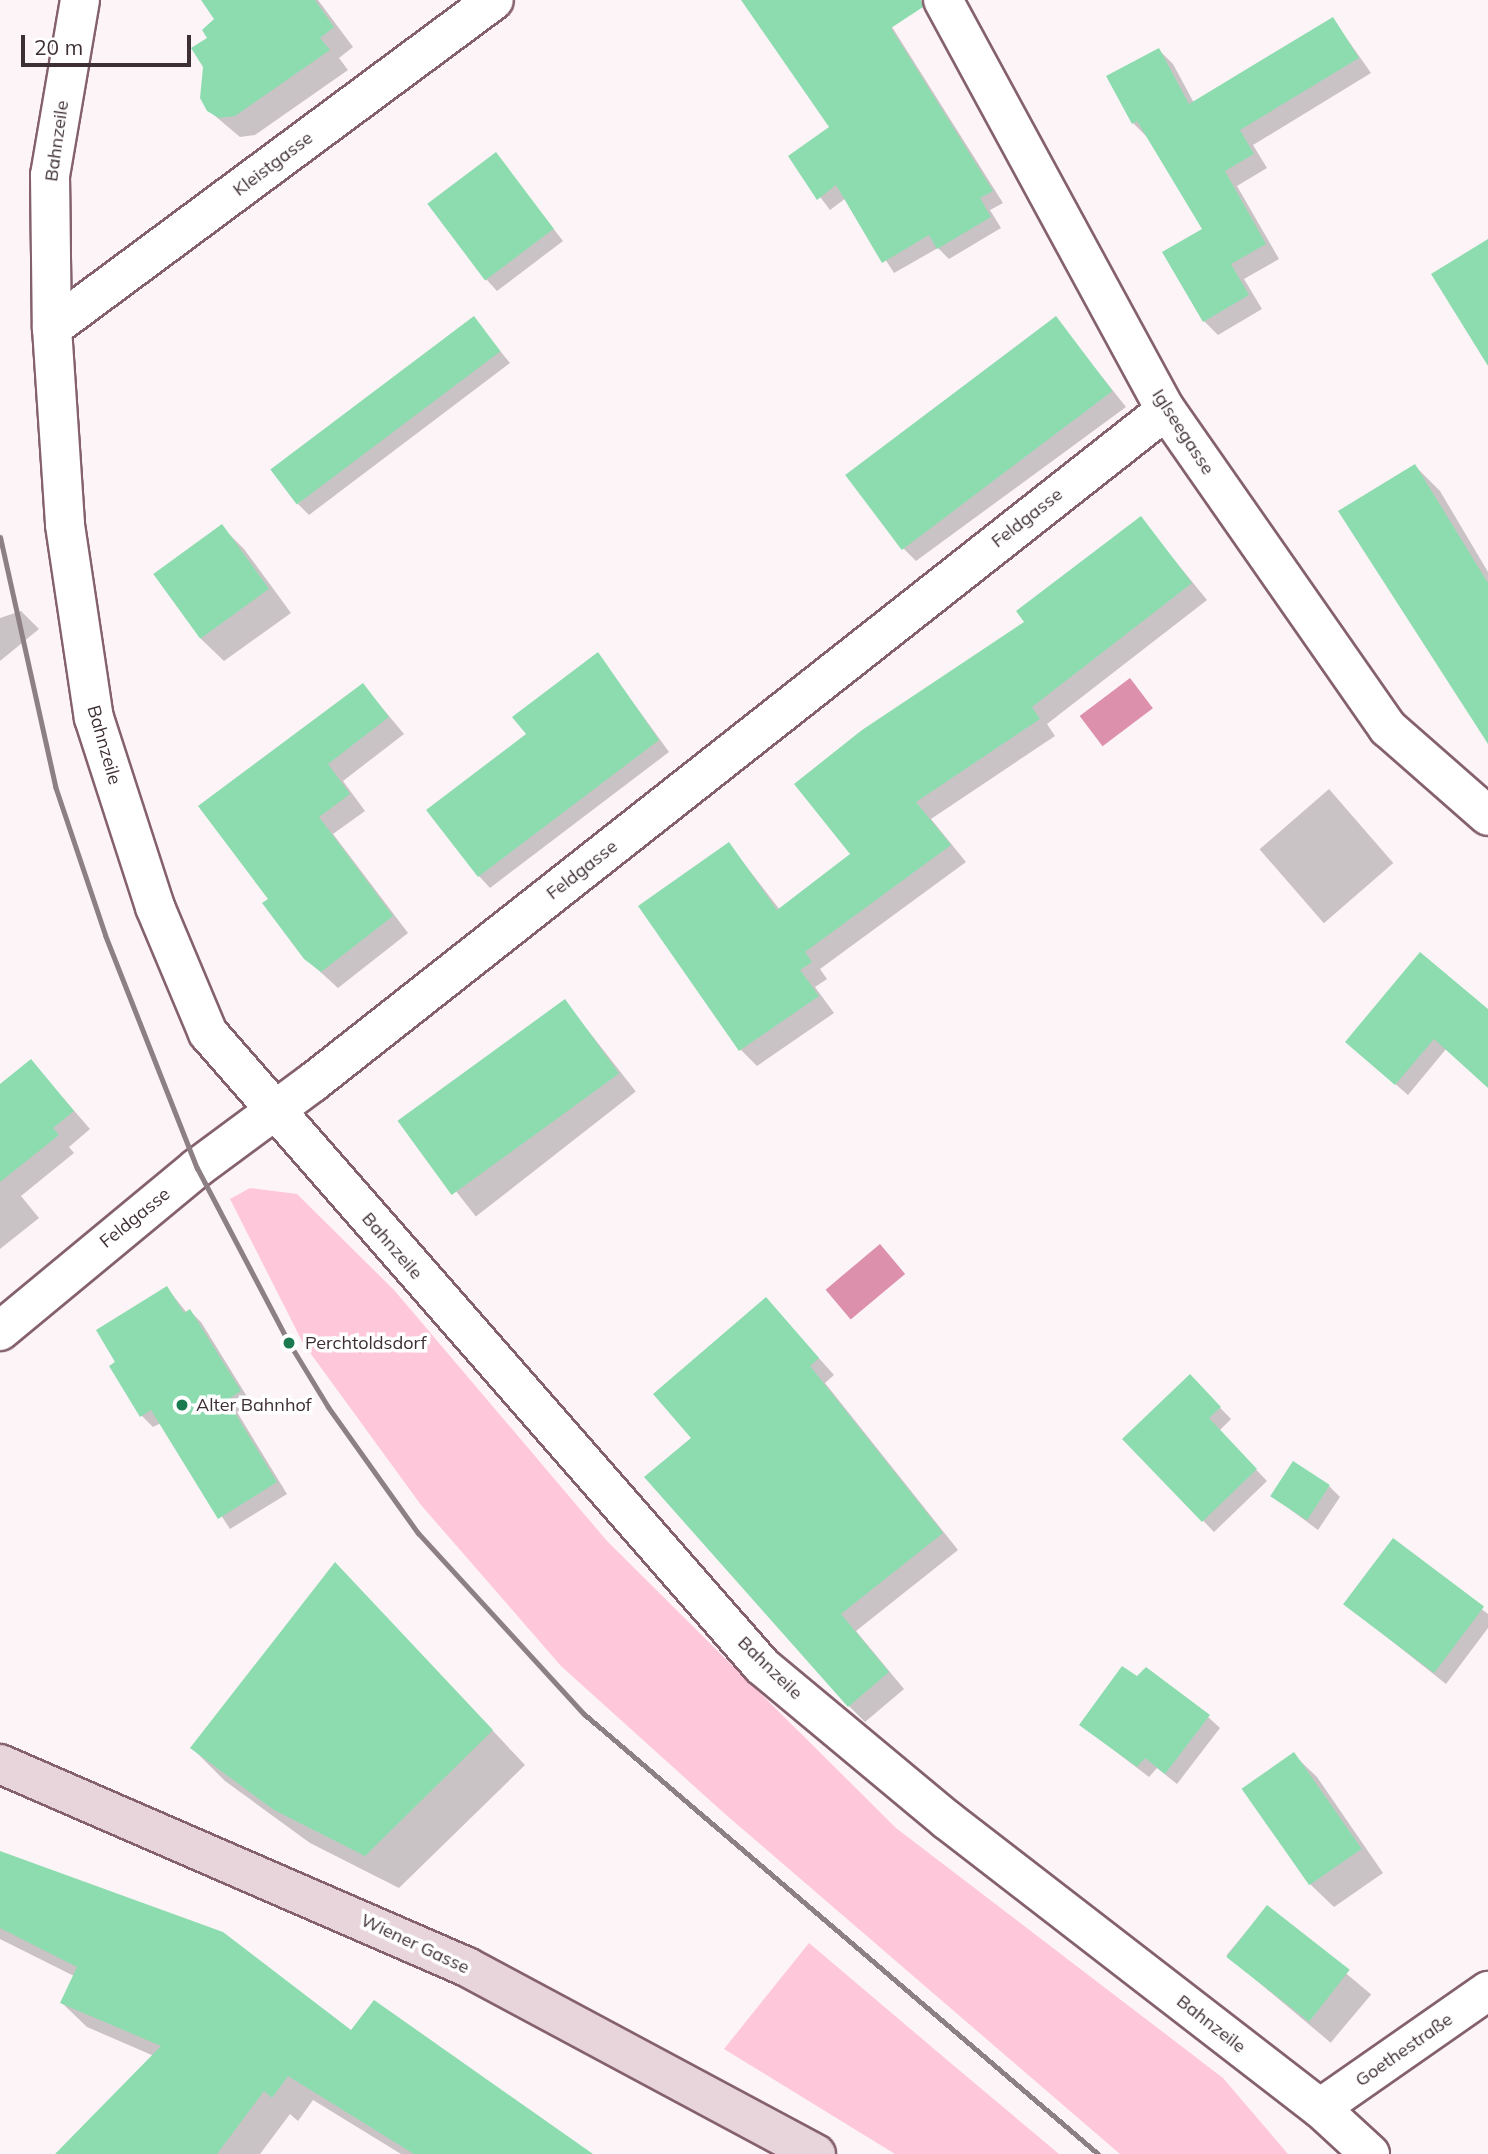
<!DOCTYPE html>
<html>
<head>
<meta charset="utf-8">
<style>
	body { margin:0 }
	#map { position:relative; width:1488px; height:2154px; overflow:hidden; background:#fdf4f7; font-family:Mulish,sans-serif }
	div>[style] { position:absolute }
	.green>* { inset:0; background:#fec7da }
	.water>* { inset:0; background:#dc90ac; transform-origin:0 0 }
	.shadow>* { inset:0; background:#0003; transform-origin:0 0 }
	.building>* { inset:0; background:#8ddcb0; transform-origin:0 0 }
	.roads { filter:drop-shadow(2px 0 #84616d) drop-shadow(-2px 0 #84616d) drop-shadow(0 2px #84616d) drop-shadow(0 -2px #84616d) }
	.street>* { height:38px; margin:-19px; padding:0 19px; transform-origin:19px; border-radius:19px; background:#fff }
	.secondary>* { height:38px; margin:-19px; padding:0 19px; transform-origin:19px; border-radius:19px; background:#e8d4db }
	.rail>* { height:5px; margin:-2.5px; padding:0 2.5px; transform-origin:2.5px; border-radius:2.5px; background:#8d8084 }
	.dots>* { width:19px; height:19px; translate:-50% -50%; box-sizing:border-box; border:4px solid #fff; border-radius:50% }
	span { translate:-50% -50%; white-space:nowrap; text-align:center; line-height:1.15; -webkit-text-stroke:7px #fff; paint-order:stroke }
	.street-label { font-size:18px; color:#3e2f34 }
	.poi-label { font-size:18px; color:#3e2f34 }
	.left { translate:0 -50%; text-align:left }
	.scale { position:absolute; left:21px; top:35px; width:170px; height:32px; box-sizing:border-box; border:4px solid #3e2f34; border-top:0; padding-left:9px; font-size:21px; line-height:24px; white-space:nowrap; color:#3e2f34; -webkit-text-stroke:5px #fff; paint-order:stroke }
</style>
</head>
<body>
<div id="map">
	<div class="green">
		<i style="clip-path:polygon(250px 1188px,297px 1194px,394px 1290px,607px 1541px,896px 1828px,1223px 2078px,1288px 2154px,1120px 2154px,725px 1814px,561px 1666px,421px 1505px,303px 1343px,230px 1199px)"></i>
		<i style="clip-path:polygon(809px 1943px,953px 2065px,1059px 2154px,895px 2154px,724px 2049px)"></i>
	</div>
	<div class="water">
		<i style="left:1130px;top:678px;width:38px;height:63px;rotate:53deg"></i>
		<i style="left:880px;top:1244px;width:39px;height:71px;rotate:50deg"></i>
	</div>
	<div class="shadow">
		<i style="clip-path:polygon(210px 0,318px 0,353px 47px,339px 58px,348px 70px,255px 135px,240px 137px,208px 110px,209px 39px,216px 19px)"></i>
		<i style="clip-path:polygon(743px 0,875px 0,1003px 203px,990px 210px,1001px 228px,949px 259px,938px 248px,894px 273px,846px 198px,830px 210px,790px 157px,832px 128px)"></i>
		<i style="clip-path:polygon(1333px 19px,1371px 73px,1253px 145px,1267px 168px,1237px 186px,1279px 259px,1244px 279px,1262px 309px,1218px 335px,1204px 321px,1204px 230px,1147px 137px,1133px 123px,1159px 50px,1173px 64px,1194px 103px)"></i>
		<i style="clip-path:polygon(496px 155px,563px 241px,497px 291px,486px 279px)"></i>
		<i style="clip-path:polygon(474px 319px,510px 363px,309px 515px,298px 504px)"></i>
		<i style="clip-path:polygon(1056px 319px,1126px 407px,916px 561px,901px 546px)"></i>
		<i style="clip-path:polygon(1415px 466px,1440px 491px,1488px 572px,1488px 740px)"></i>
		<i style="clip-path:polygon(1141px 519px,1207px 600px,1047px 724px,1055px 736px,931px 819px,966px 862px,820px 969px,827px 979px,815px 987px,834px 1013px,757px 1066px,741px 1050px,641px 906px,729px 844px,780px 910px,852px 854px,1027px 622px)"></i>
		<i style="clip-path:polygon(221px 526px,244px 549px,291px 613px,224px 661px,201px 639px)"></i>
		<i style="clip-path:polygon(21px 611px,39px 629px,0 661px,0 618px)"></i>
		<i style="clip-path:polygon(598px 654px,669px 752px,490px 888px,479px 876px,528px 735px)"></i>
		<i style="clip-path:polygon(363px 685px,404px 734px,343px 781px,365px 811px,333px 834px,408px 933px,338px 988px,305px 958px,270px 899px,200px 806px)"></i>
		<i style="left:1329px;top:789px;width:98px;height:92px;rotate:49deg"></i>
		<i style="left:565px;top:1001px;width:115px;height:203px;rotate:52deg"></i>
		<i style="clip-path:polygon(1488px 1011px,1488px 1087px,1446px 1049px,1408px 1095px,1347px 1042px)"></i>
		<i style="clip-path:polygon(31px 1061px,90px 1129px,69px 1147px,74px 1153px,21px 1196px,39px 1218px,0 1249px,0 1087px)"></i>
		<i style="clip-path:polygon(167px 1288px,187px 1313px,190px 1311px,201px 1322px,251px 1403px,237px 1412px,287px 1494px,230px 1529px,161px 1423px,153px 1427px,142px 1416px,111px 1367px)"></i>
		<i style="clip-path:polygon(766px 1299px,834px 1375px,825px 1383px,958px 1550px,856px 1631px,904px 1689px,865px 1722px,849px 1706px,693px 1438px)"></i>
		<i style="clip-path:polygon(1190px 1377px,1231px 1419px,1219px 1431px,1267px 1481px,1214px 1532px,1125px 1439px)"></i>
		<i style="clip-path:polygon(1329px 1486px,1340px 1497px,1318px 1530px,1272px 1496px)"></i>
		<i style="clip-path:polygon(1393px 1540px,1488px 1614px,1488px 1628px,1446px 1684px,1345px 1604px)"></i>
		<i style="clip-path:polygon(336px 1564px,525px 1765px,399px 1888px,310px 1843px,225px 1781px,192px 1748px)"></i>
		<i style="clip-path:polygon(1208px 1717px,1220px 1728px,1177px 1784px,1157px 1768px,1149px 1777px,1081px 1725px)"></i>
		<i style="clip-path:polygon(1294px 1755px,1317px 1777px,1383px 1873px,1334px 1907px,1311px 1885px)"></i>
		<i style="clip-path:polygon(0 1853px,351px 2032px,582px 2154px,401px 2154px,313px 2100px,298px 2121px,290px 2114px,260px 2154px,58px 2154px,154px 2056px,87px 2027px,62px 2003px,74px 1976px,0 1939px)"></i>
		<i style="left:1267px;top:1907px;width:136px;height:63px;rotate:40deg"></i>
	</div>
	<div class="building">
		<i style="clip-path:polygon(201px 0,315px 0,334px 27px,320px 38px,330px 50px,235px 116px,219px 118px,207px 111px,200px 98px,203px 67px,191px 48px,207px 38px,202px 30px,214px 19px)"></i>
		<i style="clip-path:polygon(741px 0,921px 0,923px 7px,891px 28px,993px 191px,980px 198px,991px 217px,937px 249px,929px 235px,882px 263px,836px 185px,817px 200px,788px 156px,829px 127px)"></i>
		<i style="clip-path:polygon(1333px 17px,1359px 58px,1240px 130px,1254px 154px,1225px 171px,1266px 244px,1231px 264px,1249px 295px,1203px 322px,1162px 252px,1202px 229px,1137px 121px,1132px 124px,1106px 76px,1159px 48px,1189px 104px)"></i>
		<i style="left:496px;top:152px;width:96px;height:86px;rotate:53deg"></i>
		<i style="clip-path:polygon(1488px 239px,1488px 366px,1431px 274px)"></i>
		<i style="left:474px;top:316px;width:44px;height:255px;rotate:53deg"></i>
		<i style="left:1056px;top:316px;width:94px;height:264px;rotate:53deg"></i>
		<i style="clip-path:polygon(1415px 464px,1488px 583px,1488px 744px,1338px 511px)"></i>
		<i style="clip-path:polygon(1141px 516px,1192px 583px,1032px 707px,1040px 719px,916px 802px,951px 845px,805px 952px,812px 962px,800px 970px,819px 996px,739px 1051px,638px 906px,729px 842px,777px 910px,850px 854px,794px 784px,862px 730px,1024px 622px,1016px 611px)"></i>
		<i style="left:222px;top:524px;width:80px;height:85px;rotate:54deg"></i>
		<i style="clip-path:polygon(598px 652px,659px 740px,478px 877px,426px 810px,526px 734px,512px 717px)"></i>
		<i style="clip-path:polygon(363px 683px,389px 717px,328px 764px,350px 794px,319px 817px,393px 916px,321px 972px,304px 959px,262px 903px,268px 899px,198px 806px)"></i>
		<i style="clip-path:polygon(1420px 952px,1488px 1009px,1488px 1088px,1434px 1039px,1395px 1085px,1345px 1042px)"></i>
		<i style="left:565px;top:999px;width:92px;height:207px;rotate:54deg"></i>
		<i style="clip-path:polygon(31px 1059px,74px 1111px,53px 1128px,59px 1135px,0 1182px,0 1084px)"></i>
		<i style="clip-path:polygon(167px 1286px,184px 1313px,190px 1309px,241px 1391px,227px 1400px,277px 1482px,218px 1519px,151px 1410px,140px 1417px,109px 1366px,115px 1362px,96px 1330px)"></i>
		<i style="clip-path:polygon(766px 1297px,819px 1358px,810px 1366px,943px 1533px,841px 1614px,889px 1672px,848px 1707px,644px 1477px,691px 1438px,653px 1394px)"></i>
		<i style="clip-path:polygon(1190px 1374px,1221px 1407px,1209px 1418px,1257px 1469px,1202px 1522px,1122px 1439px)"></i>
		<i style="left:1293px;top:1461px;width:44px;height:42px;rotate:33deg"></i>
		<i style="left:1393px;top:1538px;width:114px;height:83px;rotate:37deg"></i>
		<i style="clip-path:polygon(335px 1562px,493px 1730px,365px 1856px,274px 1810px,190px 1748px)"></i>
		<i style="clip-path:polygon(1122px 1666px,1137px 1676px,1146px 1667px,1210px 1715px,1165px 1774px,1145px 1758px,1137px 1767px,1079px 1725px)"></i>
		<i style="left:1294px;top:1752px;width:118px;height:64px;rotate:55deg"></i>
		<i style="clip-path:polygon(0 1851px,223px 1932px,351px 2030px,374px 2000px,593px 2154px,414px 2154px,288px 2076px,272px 2098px,264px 2091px,217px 2154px,55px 2154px,161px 2046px,60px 2003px,77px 1967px,0 1928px)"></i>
		<i style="left:1267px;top:1905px;width:105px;height:66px;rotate:38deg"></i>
	</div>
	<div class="roads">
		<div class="street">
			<i style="left:80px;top:0;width:178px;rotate:99.7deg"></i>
			<i style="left:50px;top:175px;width:153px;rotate:89.3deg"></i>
			<i style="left:52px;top:328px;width:197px;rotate:86.2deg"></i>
			<i style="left:65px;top:525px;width:195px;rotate:81.5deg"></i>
			<i style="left:94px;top:718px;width:199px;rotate:72.1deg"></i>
			<i style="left:155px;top:907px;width:137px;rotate:67.2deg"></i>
			<i style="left:208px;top:1033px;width:841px;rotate:48.81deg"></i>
			<i style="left:762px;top:1666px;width:241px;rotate:39.8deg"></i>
			<i style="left:947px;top:1820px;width:471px;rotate:37.7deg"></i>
			<i style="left:1320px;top:2108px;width:68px;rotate:42.6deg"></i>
			<i style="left:943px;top:0;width:467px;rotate:61.5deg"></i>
			<i style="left:1166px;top:410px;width:388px;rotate:55.1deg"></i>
			<i style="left:1388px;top:728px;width:133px;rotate:41.3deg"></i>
			<i style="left:52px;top:328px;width:550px;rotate:-36.58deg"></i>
			<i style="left:0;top:1331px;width:256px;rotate:-39.6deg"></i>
			<i style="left:197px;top:1168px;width:143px;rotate:-36.5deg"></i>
			<i style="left:312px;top:1083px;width:1087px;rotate:-38.24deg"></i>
			<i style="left:1320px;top:2108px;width:205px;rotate:-34.9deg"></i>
		</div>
		<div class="secondary">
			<i style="left:0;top:1764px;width:509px;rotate:23.49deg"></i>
			<i style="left:467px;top:1967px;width:396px;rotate:28.2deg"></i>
		</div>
	</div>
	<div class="rail">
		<i style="left:0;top:537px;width:255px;rotate:77.5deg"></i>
		<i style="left:55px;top:786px;width:157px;rotate:71.4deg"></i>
		<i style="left:105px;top:935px;width:251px;rotate:68.5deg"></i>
		<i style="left:197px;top:1168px;width:198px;rotate:62.3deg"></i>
		<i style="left:289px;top:1343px;width:75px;rotate:58.6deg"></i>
		<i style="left:328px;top:1407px;width:155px;rotate:54.5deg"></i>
		<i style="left:418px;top:1533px;width:246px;rotate:47.5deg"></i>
		<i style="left:584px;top:1714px;width:677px;rotate:40.56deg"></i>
	</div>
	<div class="dots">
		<i style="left:289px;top:1343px;background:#1b7a50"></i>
		<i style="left:182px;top:1405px;background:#1b7a50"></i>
	</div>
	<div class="street-label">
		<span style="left:57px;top:141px;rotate:-82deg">Bahnzeile</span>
		<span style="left:273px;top:164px;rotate:-37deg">Kleistgasse</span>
		<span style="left:1183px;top:432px;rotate:57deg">Iglseegasse</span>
		<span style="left:1027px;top:518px;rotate:-38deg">Feldgasse</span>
		<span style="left:104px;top:745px;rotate:74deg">Bahnzeile</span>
		<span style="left:582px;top:870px;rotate:-38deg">Feldgasse</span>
		<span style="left:135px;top:1218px;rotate:-39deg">Feldgasse</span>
		<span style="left:392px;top:1246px;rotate:49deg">Bahnzeile</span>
		<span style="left:770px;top:1668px;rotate:44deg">Bahnzeile</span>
		<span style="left:415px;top:1944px;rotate:25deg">Wiener Gasse</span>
		<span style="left:1211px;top:2024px;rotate:38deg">Bahnzeile</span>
		<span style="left:1404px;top:2050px;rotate:-35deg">Goethestraße</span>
	</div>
	<div class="poi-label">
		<span class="left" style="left:305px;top:1343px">Perchtoldsdorf</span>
		<span class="left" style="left:196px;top:1405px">Alter Bahnhof</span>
	</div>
	<div class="scale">20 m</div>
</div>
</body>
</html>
